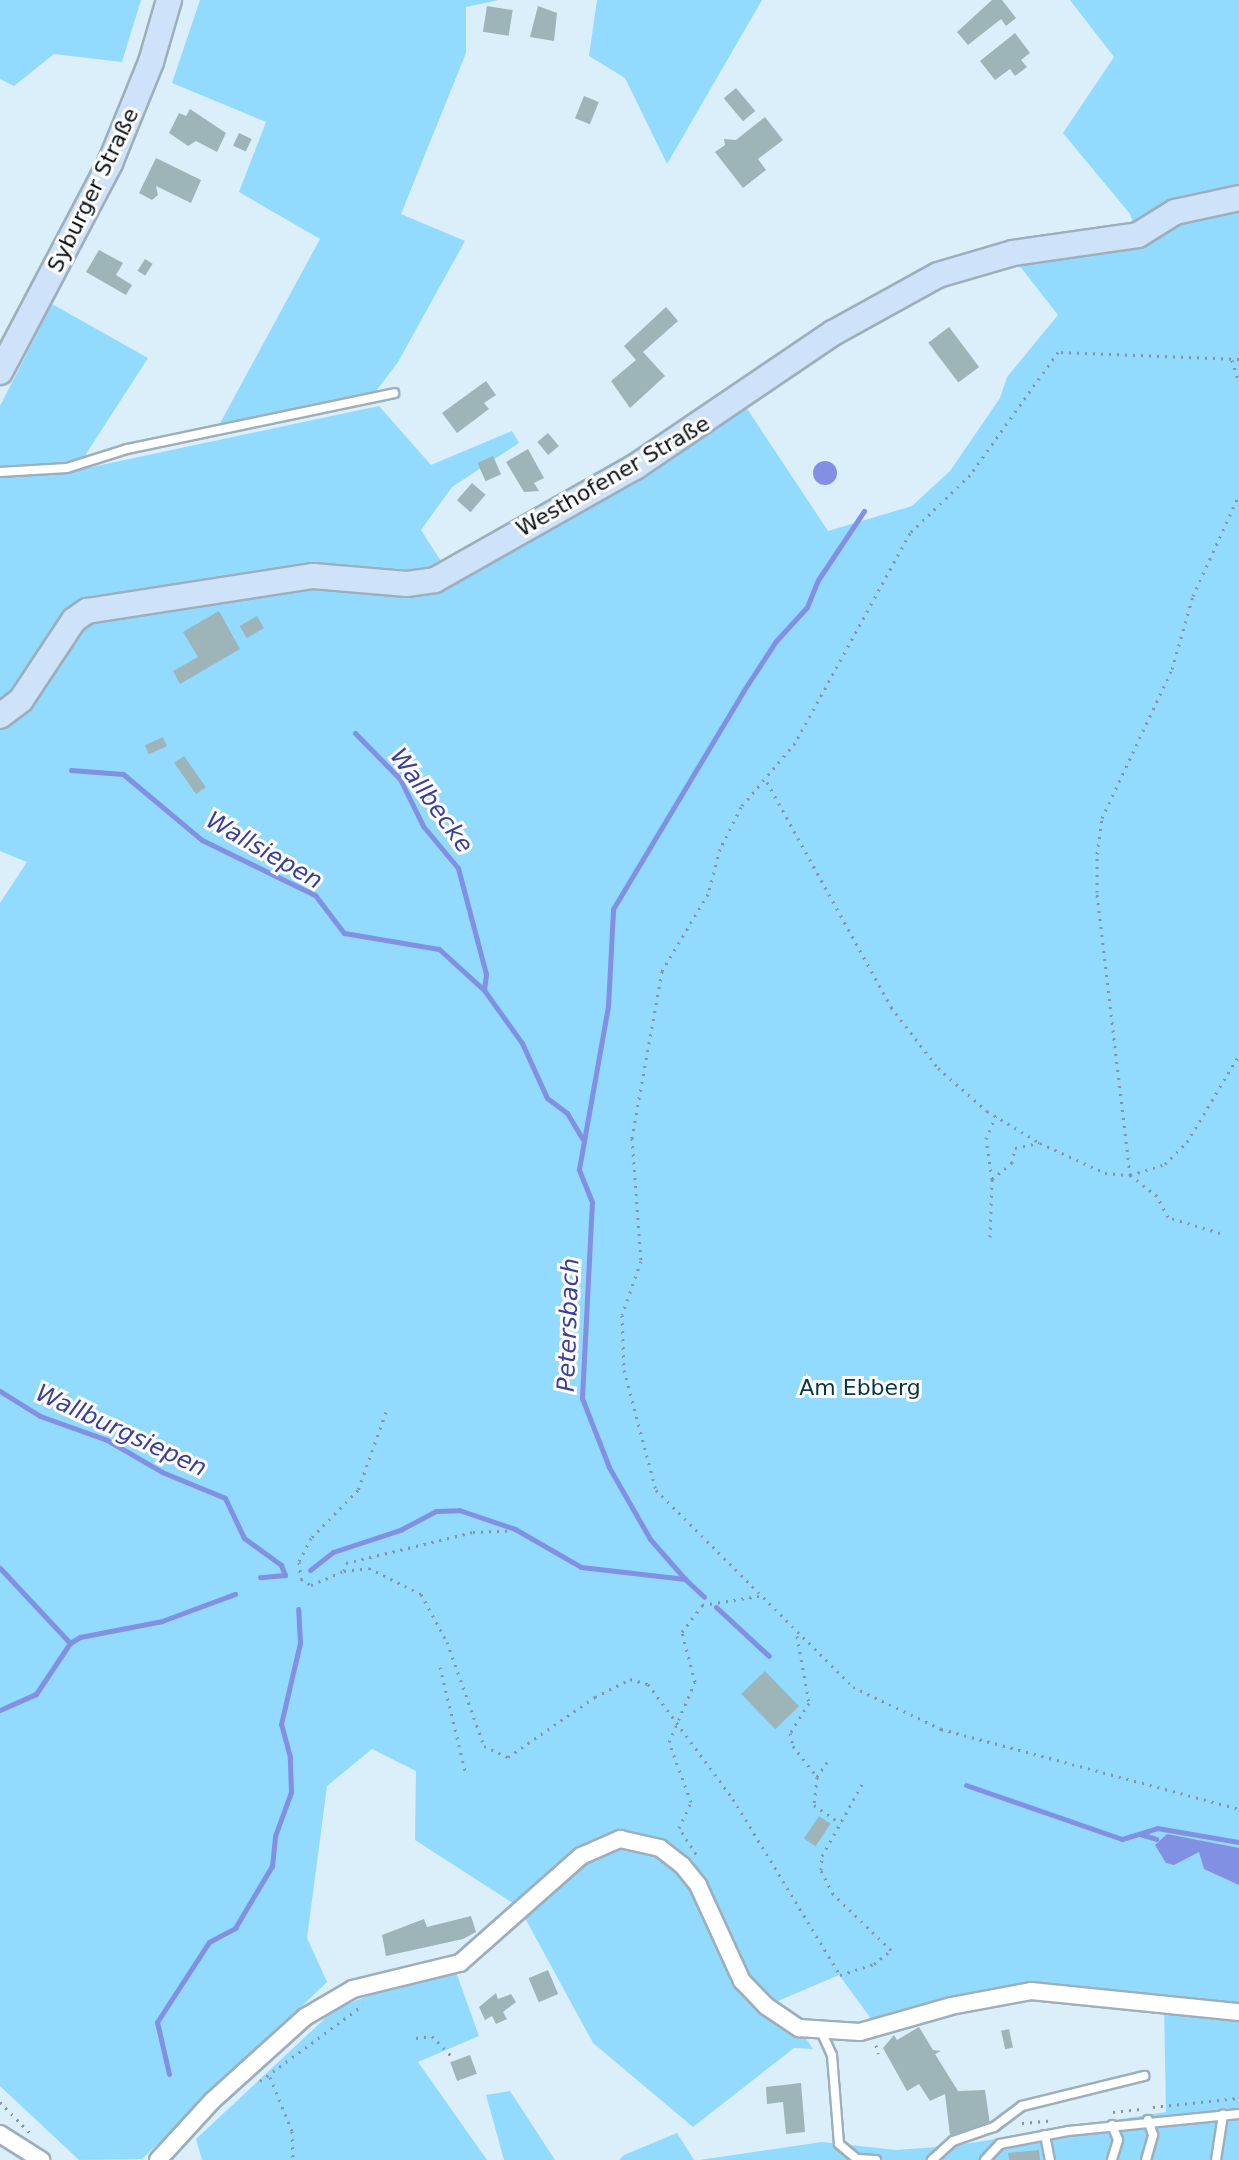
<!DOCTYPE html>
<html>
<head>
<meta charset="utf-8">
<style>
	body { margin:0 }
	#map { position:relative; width:1239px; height:2160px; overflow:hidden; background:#dbeffa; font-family:"DejaVu Sans",sans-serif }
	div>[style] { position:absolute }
	.green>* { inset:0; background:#93daff }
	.water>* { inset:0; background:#8190e2 }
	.round { border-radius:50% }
	.stream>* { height:5px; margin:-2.5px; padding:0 2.5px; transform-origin:2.5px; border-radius:2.5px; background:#8190e2 }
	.building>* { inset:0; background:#9db4b8; transform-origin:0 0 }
	.path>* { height:3px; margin-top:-1.5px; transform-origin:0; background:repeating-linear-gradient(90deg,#86949d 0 2px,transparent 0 8px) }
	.roads { filter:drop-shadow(2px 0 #9cafba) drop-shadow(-2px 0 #9cafba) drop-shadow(0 2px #9cafba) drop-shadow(0 -2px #9cafba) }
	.lane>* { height:8px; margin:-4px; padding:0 4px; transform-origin:4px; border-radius:4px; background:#fff }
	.street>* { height:16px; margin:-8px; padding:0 8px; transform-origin:8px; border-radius:8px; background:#fff }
	.secondary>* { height:24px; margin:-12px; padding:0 12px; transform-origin:12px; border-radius:12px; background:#cee2f9 }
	span { translate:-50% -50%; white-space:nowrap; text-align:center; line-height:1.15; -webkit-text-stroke:6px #fff; paint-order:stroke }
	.street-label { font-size:22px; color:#091014 }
	.park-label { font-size:22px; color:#04364a }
	.water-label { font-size:24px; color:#3a3f9f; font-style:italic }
</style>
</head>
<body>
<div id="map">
	<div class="green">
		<i style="clip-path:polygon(0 0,141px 0,122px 62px,54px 54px,14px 86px,0 79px)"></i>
		<i style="clip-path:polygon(200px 0,499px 0,466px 7px,466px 53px,401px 214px,465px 241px,398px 362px,376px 391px,218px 427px,320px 239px,239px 192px,266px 122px,172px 83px)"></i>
		<i style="clip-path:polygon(597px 0,762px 0,667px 164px,625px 78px,589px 56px)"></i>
		<i style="clip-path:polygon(1070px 0,1239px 0,1239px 2160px,699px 2160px,822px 2142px,896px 2150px,951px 2146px,1166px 2112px,1164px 2005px,1002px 1995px,928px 2004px,875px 2024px,839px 1975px,766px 2006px,799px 2028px,813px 2049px,794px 2048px,693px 2127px,593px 2043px,519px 1907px,415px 1840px,416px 1771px,372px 1749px,327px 1786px,307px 1938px,327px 1982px,142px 2159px,79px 2160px,0 2086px,0 903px,27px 862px,0 851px,0 406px,52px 304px,148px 358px,86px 454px,87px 468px,379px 406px,431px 465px,512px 431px,519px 443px,452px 487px,421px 530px,451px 577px,689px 445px,746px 407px,828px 531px,912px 506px,950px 471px,1000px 398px,1007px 377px,1058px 315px,1019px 265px,1137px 235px,1130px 214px,1063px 133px,1114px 57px)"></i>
		<i style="clip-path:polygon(456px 1972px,479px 2036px,418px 2062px,487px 2160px,202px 2160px,196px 2139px,334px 2010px,405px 1980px)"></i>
		<i style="clip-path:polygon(510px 2091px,555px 2160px,504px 2160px,486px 2095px)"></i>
		<i style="clip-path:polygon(677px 2133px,694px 2160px,619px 2160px,624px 2155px)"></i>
	</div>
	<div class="water">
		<i class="round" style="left:813px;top:461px;width:24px;height:24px"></i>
		<i style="clip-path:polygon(1167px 1834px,1239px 1848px,1239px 1885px,1204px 1869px,1199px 1852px,1174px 1865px,1166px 1863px,1155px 1845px)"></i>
	</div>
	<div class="stream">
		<i style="left:355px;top:733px;width:64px;rotate:45.6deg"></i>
		<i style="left:400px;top:779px;width:52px;rotate:63.9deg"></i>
		<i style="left:423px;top:826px;width:55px;rotate:50.2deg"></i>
		<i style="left:458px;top:868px;width:110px;rotate:75.2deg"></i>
		<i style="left:486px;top:974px;width:16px;rotate:97deg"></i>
		<i style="left:71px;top:770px;width:52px;rotate:4.4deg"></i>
		<i style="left:123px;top:774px;width:103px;rotate:39.9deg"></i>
		<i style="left:202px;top:840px;width:126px;rotate:26deg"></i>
		<i style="left:315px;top:895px;width:48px;rotate:52.7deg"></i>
		<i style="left:344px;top:933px;width:96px;rotate:9.6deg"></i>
		<i style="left:439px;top:949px;width:61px;rotate:42.3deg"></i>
		<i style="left:484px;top:990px;width:65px;rotate:54.4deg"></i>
		<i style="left:522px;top:1043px;width:60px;rotate:65.6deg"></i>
		<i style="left:547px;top:1098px;width:25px;rotate:37deg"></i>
		<i style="left:567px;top:1113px;width:33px;rotate:59deg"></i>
		<i style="left:0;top:1391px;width:47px;rotate:32deg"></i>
		<i style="left:40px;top:1416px;width:71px;rotate:19.7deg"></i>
		<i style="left:107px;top:1440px;width:64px;rotate:30.2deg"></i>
		<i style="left:162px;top:1472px;width:68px;rotate:22.4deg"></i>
		<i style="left:225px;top:1498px;width:44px;rotate:64.6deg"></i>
		<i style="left:244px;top:1538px;width:46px;rotate:36.1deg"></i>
		<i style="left:281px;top:1565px;width:11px;rotate:68deg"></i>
		<i style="left:285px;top:1575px;width:25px;rotate:175deg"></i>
		<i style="left:0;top:1568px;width:103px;rotate:47deg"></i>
		<i style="left:310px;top:1570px;width:29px;rotate:-38deg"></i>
		<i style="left:333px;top:1552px;width:71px;rotate:-18.2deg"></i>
		<i style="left:400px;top:1530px;width:41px;rotate:-27.8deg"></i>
		<i style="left:436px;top:1511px;width:23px;rotate:-2deg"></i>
		<i style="left:459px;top:1510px;width:59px;rotate:18.7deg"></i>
		<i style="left:515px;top:1529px;width:76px;rotate:29.9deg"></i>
		<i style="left:581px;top:1567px;width:105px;rotate:6.6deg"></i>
		<i style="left:685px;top:1579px;width:26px;rotate:43deg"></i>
		<i style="left:685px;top:1579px;width:53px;rotate:-131.2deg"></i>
		<i style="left:650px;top:1539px;width:83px;rotate:-119.7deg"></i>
		<i style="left:609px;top:1467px;width:74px;rotate:-111.4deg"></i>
		<i style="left:582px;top:1398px;width:196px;rotate:-87.1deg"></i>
		<i style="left:592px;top:1202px;width:35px;rotate:-112deg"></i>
		<i style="left:579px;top:1169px;width:166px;rotate:-79.9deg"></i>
		<i style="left:608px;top:1006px;width:97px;rotate:-87deg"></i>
		<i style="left:613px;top:909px;width:255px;rotate:-59.1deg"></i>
		<i style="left:744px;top:690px;width:59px;rotate:-56.9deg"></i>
		<i style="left:776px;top:641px;width:46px;rotate:-47.6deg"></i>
		<i style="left:807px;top:607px;width:29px;rotate:-68deg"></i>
		<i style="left:818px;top:580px;width:83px;rotate:-56.3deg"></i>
		<i style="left:716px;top:1607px;width:72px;rotate:42.8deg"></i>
		<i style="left:0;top:1710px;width:39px;rotate:-24deg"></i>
		<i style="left:36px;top:1694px;width:61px;rotate:-56.3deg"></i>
		<i style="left:70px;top:1643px;width:12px;rotate:-31deg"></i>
		<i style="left:80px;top:1637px;width:84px;rotate:-11deg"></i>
		<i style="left:162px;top:1621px;width:78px;rotate:-20.3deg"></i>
		<i style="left:966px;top:1785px;width:165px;rotate:19.1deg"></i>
		<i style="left:1122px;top:1839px;width:37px;rotate:-17deg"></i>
		<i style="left:1157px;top:1828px;width:83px;rotate:9.7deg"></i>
		<i style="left:1140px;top:1834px;width:17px;rotate:17deg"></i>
		<i style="left:169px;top:2074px;width:53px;rotate:-103deg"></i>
		<i style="left:157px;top:2022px;width:95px;rotate:-57deg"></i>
		<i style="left:209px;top:1942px;width:30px;rotate:-28deg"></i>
		<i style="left:235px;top:1928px;width:72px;rotate:-59.2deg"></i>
		<i style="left:272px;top:1866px;width:30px;rotate:-84deg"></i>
		<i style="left:275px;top:1836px;width:47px;rotate:-70deg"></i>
		<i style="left:291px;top:1792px;width:35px;rotate:-92deg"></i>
		<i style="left:290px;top:1757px;width:34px;rotate:-105deg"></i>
		<i style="left:281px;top:1724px;width:83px;rotate:-76.8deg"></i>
		<i style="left:300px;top:1643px;width:34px;rotate:-93deg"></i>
	</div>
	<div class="building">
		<i style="clip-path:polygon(992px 0,1002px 0,1016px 18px,1006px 26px,1001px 19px,968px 45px,957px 32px)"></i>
		<i style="left:487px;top:6px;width:26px;height:26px;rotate:9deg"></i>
		<i style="clip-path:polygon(538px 6px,557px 13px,554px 41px,530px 37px)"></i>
		<i style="clip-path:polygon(1015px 33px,1030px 53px,1021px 60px,1027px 67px,1015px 76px,1010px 69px,995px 80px,980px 61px)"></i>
		<i style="left:736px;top:88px;width:30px;height:16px;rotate:50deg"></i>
		<i style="left:584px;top:96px;width:16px;height:24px;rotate:22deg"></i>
		<i style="clip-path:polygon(190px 109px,226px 133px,217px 152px,196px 141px,188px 146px,169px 133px,179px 113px,186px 116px)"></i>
		<i style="clip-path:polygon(765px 117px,783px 140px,758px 159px,766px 170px,743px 188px,715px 152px,725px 145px,724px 139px,736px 140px)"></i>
		<i style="left:239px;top:133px;width:14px;height:14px;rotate:25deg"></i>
		<i style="clip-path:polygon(156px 158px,201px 180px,191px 203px,156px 186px,158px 195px,152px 200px,139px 193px)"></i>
		<i style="clip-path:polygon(99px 250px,123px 263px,116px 275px,132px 285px,126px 295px,86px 272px)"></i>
		<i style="left:145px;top:259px;width:9px;height:14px;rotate:32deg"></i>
		<i style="clip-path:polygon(666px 307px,678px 321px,643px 352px,665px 376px,630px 408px,611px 381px,636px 360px,624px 346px)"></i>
		<i style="left:949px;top:327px;width:50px;height:26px;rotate:53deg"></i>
		<i style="clip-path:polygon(486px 381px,496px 395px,484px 403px,489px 409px,457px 433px,442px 413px)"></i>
		<i style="left:548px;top:433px;width:17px;height:14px;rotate:50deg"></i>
		<i style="clip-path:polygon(528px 449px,544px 478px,534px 483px,539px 491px,524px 492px,506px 462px)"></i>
		<i style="left:493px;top:456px;width:20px;height:17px;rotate:66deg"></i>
		<i style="left:472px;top:483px;width:18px;height:23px;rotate:41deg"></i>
		<i style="clip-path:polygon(219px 611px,240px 649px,180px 684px,173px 671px,198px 657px,183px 632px)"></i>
		<i style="left:257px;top:616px;width:14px;height:20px;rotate:60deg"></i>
		<i style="left:163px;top:737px;width:10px;height:20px;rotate:66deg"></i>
		<i style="left:184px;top:756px;width:38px;height:12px;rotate:55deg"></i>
		<i style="left:765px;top:1671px;width:49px;height:33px;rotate:46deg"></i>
		<i style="left:819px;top:1816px;width:14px;height:27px;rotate:34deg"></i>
		<i style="clip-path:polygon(471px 1916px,476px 1932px,463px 1939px,386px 1956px,382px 1935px,424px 1919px,427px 1927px)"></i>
		<i style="left:548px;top:1970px;width:26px;height:21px;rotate:67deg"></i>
		<i style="clip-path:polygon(496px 1993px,498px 1999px,511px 1994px,516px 2002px,503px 2012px,507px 2019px,496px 2024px,492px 2016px,485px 2020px,479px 2007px)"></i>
		<i style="clip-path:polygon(919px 2027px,933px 2050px,941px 2051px,935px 2054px,958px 2091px,985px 2090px,990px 2124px,950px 2135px,945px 2094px,930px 2101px,919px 2084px,907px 2091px,883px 2048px,894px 2035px,897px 2040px)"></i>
		<i style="left:1009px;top:2029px;width:19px;height:8px;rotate:78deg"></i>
		<i style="left:470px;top:2055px;width:20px;height:21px;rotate:70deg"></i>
		<i style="clip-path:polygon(801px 2083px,805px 2132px,786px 2134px,783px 2102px,767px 2104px,766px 2087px)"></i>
		<i style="clip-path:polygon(1039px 2150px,1040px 2160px,1009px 2160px,1008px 2153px)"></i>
	</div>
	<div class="path">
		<i style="left:1239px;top:359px;width:181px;rotate:-177.8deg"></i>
		<i style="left:1058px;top:352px;width:151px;rotate:125.6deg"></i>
		<i style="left:970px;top:475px;width:83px;rotate:136deg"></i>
		<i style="left:910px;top:533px;width:239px;rotate:118.7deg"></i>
		<i style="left:795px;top:743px;width:84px;rotate:130.2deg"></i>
		<i style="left:741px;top:807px;width:47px;rotate:116.6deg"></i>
		<i style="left:720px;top:849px;width:47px;rotate:104.9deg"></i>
		<i style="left:708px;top:894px;width:90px;rotate:120.9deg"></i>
		<i style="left:662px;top:971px;width:170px;rotate:100.2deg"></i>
		<i style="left:632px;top:1138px;width:123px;rotate:85.8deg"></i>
		<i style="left:641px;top:1261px;width:57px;rotate:109.4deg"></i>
		<i style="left:622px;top:1315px;width:55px;rotate:87.9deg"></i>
		<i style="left:624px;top:1370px;width:124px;rotate:75.1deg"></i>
		<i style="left:656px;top:1490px;width:279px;rotate:45deg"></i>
		<i style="left:853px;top:1687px;width:98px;rotate:25.5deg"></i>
		<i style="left:941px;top:1729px;width:309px;rotate:15deg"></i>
		<i style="left:1232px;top:360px;width:24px;rotate:73deg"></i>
		<i style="left:767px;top:782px;width:257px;rotate:61.1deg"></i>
		<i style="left:891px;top:1007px;width:77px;rotate:52.4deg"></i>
		<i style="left:938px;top:1068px;width:65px;rotate:41.3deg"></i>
		<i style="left:987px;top:1111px;width:62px;rotate:31.1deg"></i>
		<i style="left:1040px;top:1143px;width:72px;rotate:24.8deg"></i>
		<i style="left:1105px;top:1173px;width:25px;rotate:5deg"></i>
		<i style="left:1130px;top:1175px;width:37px;rotate:-17deg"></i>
		<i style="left:1165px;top:1164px;width:31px;rotate:-45deg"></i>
		<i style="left:1187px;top:1142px;width:101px;rotate:-59.1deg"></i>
		<i style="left:992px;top:1179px;width:26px;rotate:-39deg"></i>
		<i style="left:1012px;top:1163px;width:15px;rotate:-79deg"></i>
		<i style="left:1015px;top:1148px;width:25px;rotate:-12deg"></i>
		<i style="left:1220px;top:1233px;width:54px;rotate:-162.9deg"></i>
		<i style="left:1168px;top:1217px;width:24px;rotate:-118deg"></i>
		<i style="left:1157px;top:1196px;width:34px;rotate:-142deg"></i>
		<i style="left:1130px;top:1175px;width:285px;rotate:-96.7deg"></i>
		<i style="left:1097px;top:892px;width:38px;rotate:-90deg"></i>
		<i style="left:1097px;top:854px;width:36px;rotate:-82deg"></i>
		<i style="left:1102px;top:818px;width:165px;rotate:-64.8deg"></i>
		<i style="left:1172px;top:669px;width:76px;rotate:-74deg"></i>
		<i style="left:1193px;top:596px;width:111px;rotate:-65.5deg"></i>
		<i style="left:990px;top:1237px;width:58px;rotate:-88deg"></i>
		<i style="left:992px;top:1179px;width:40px;rotate:-98.5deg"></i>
		<i style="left:986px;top:1139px;width:25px;rotate:-67deg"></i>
		<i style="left:386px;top:1412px;width:83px;rotate:109.7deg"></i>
		<i style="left:358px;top:1490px;width:67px;rotate:134.4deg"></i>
		<i style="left:311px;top:1538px;width:27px;rotate:117deg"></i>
		<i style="left:299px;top:1562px;width:17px;rotate:83deg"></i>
		<i style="left:301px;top:1579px;width:12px;rotate:31deg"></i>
		<i style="left:311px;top:1585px;width:36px;rotate:-23deg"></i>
		<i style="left:344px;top:1571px;width:25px;rotate:-7deg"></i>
		<i style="left:369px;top:1568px;width:58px;rotate:26.6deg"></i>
		<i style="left:421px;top:1594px;width:55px;rotate:61.6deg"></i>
		<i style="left:447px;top:1642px;width:110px;rotate:70.4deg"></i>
		<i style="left:484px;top:1746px;width:26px;rotate:25deg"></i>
		<i style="left:508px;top:1757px;width:106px;rotate:-34.6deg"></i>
		<i style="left:595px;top:1697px;width:39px;rotate:-27deg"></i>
		<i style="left:630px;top:1679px;width:19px;rotate:16deg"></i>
		<i style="left:648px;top:1684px;width:143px;rotate:53.5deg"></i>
		<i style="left:733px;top:1799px;width:206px;rotate:58.7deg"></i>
		<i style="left:840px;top:1975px;width:36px;rotate:-18deg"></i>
		<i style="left:874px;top:1964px;width:22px;rotate:-39deg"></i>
		<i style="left:891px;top:1950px;width:81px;rotate:-136deg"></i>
		<i style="left:833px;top:1894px;width:27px;rotate:-117deg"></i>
		<i style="left:821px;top:1870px;width:14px;rotate:-86deg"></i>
		<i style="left:822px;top:1856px;width:88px;rotate:-60.8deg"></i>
		<i style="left:344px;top:1571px;width:8px;rotate:-76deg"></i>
		<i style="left:346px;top:1563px;width:131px;rotate:-13.7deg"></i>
		<i style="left:473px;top:1532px;width:34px;rotate:-2deg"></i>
		<i style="left:797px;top:1636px;width:68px;rotate:79.8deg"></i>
		<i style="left:809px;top:1703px;width:36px;rotate:122deg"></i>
		<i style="left:790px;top:1733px;width:13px;rotate:77deg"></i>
		<i style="left:793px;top:1746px;width:39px;rotate:52deg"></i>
		<i style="left:440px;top:1667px;width:106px;rotate:76.4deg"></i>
		<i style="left:827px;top:1762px;width:18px;rotate:124deg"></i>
		<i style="left:817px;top:1777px;width:28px;rotate:96deg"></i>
		<i style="left:814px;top:1805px;width:32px;rotate:35deg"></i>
		<i style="left:696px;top:1854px;width:31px;rotate:-123deg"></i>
		<i style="left:679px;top:1828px;width:29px;rotate:-65deg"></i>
		<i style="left:691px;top:1802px;width:64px;rotate:-110.1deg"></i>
		<i style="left:669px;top:1742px;width:65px;rotate:-66.6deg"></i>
		<i style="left:695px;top:1682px;width:52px;rotate:-104.6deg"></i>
		<i style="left:682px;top:1632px;width:34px;rotate:-53deg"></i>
		<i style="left:702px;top:1605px;width:58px;rotate:-9deg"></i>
		<i style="left:416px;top:2038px;width:16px;rotate:-7deg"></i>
		<i style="left:432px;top:2036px;width:30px;rotate:46deg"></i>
		<i style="left:876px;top:2045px;width:9px;rotate:77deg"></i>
		<i style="left:270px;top:2077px;width:58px;rotate:67.8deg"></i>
		<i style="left:292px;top:2131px;width:29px;rotate:88deg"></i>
		<i style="left:260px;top:2081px;width:128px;rotate:-36.4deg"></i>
		<i style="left:0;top:2102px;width:43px;rotate:45.9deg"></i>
		<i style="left:1153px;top:2107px;width:86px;rotate:-6deg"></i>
		<i style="left:1113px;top:2112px;width:28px;rotate:-6deg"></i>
		<i style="left:1022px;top:2123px;width:32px;rotate:-5deg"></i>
	</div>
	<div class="roads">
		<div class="lane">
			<i style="left:0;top:472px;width:67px;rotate:-3.4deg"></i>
			<i style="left:67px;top:468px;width:63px;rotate:-17.6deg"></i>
			<i style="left:127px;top:449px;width:273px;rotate:-11.8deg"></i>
			<i style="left:822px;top:2033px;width:24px;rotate:66deg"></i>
			<i style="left:832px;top:2055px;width:89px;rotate:85.5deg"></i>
			<i style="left:839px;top:2144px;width:23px;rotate:40deg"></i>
			<i style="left:857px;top:2159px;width:19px;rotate:3deg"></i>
			<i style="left:1112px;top:2125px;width:16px;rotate:68deg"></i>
			<i style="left:1118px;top:2140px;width:21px;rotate:107deg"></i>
			<i style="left:1045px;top:2135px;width:25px;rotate:79deg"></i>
			<i style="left:932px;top:2160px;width:28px;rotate:-42deg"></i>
			<i style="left:953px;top:2141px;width:43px;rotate:-18.9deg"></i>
			<i style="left:994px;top:2127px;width:35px;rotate:-37deg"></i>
			<i style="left:1022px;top:2106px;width:126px;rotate:-13.8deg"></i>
			<i style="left:985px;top:2160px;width:22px;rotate:-47deg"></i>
			<i style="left:1000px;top:2144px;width:69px;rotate:-10.8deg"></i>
			<i style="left:1068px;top:2131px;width:172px;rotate:-5.7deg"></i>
			<i style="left:1146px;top:2160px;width:26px;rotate:-74deg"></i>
			<i style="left:1153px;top:2135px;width:16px;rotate:-108deg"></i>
			<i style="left:1216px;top:2160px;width:46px;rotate:-81.2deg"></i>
		</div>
		<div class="street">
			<i style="left:0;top:2134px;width:49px;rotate:32.4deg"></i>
			<i style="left:158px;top:2160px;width:80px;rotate:-47.5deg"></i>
			<i style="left:212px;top:2101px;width:125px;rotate:-42.1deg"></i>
			<i style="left:305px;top:2017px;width:56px;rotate:-30.3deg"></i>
			<i style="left:353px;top:1989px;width:110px;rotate:-13.7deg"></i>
			<i style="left:460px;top:1963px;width:162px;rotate:-41.5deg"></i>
			<i style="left:581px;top:1856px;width:43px;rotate:-23.6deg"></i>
			<i style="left:620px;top:1839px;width:41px;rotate:12.7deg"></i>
			<i style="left:660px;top:1848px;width:28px;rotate:38deg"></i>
			<i style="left:682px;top:1865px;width:26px;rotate:51deg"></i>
			<i style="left:698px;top:1885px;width:106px;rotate:65.4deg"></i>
			<i style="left:742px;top:1981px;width:35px;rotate:46deg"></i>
			<i style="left:766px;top:2006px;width:40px;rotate:34deg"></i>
			<i style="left:799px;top:2028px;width:61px;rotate:3.8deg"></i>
			<i style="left:860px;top:2032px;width:95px;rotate:-15.9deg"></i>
			<i style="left:951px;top:2006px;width:81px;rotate:-10.6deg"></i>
			<i style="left:1031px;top:1991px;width:209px;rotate:5.8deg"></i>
		</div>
		<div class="secondary">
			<i style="left:0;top:372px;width:236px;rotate:-62.2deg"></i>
			<i style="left:110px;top:163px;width:109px;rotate:-67.9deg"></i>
			<i style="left:151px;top:62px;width:65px;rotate:-73.8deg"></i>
			<i style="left:0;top:716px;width:26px;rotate:-37deg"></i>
			<i style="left:21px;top:700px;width:96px;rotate:-56.5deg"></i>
			<i style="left:74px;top:620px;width:16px;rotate:-35deg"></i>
			<i style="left:87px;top:611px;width:229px;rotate:-8.8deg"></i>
			<i style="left:313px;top:576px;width:94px;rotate:4.9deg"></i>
			<i style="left:407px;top:584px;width:28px;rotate:-8deg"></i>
			<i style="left:435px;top:580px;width:230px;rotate:-29.5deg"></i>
			<i style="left:635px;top:467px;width:239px;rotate:-34.1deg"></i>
			<i style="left:833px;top:333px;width:120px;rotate:-28.9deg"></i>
			<i style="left:938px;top:275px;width:78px;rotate:-16.3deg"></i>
			<i style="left:1013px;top:253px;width:126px;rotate:-8.2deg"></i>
			<i style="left:1138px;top:235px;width:44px;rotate:-31.9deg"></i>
			<i style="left:1175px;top:212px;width:66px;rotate:-12.3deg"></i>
		</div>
	</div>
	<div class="street-label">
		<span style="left:93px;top:190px;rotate:-64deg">Syburger Straße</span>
		<span style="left:613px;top:476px;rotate:-30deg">Westhofener Straße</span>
	</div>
	<div class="park-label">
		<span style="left:860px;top:1388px">Am Ebberg</span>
	</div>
	<div class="water-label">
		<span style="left:431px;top:801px;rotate:54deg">Wallbecke</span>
		<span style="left:264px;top:851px;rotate:30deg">Wallsiepen</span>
		<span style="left:569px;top:1325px;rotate:-88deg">Petersbach</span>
		<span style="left:121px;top:1431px;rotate:25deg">Wallburgsiepen</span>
	</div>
</div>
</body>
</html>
